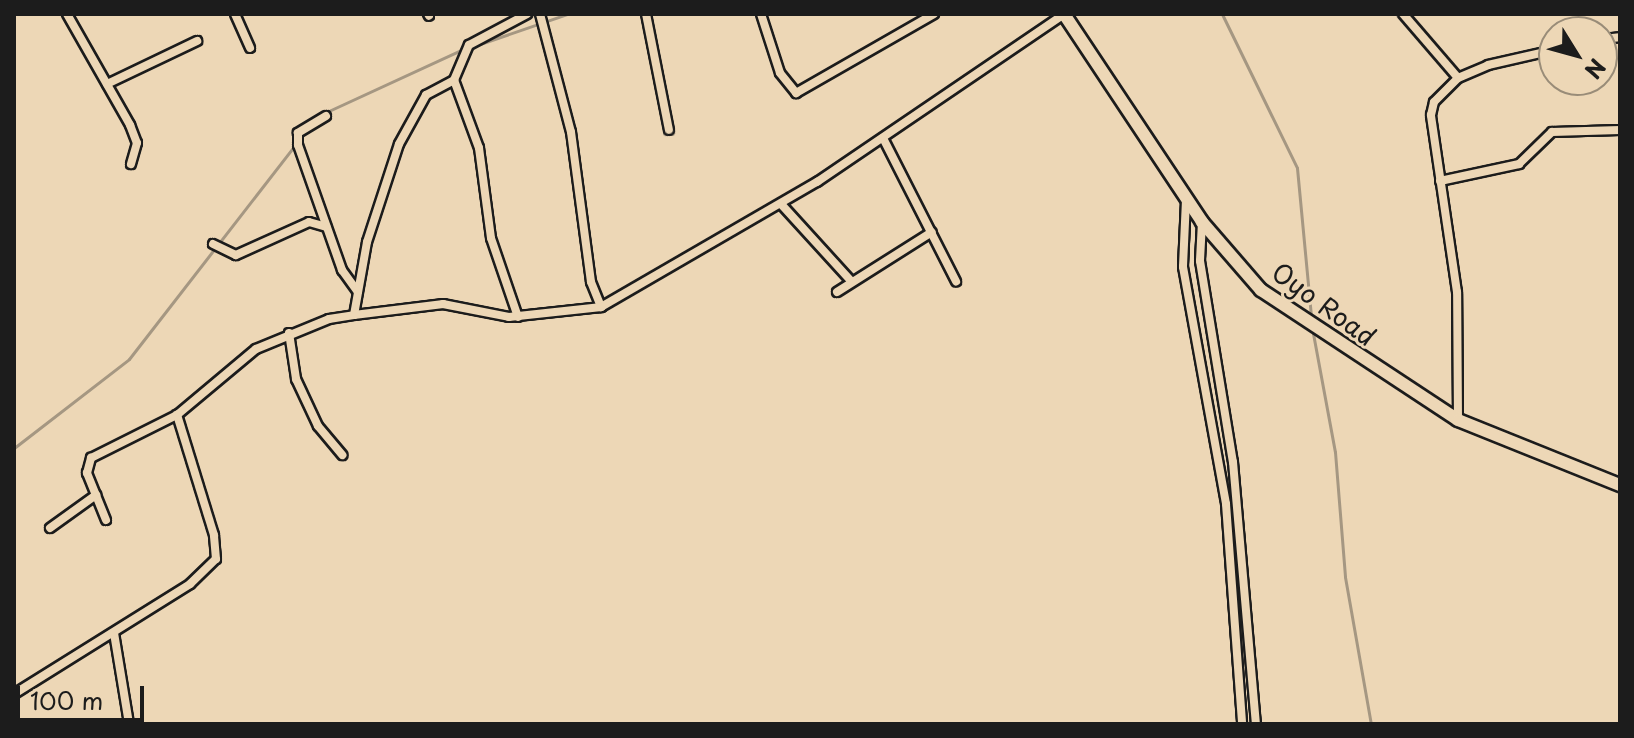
<!DOCTYPE html>
<html>
<head>
<meta charset="utf-8">
<style>
	body { margin:0 }
	#map { position:relative; width:1634px; height:738px; overflow:hidden; background:#edd7b6; font-family:"Playpen Sans",sans-serif }
	div>[style] { position:absolute }
	.stream>* { height:3px; margin:-1.5px; padding:0 1.5px; transform-origin:1.5px; border-radius:1.5px; background:#a59782 }
	.roads { filter:drop-shadow(2px 0 #1c1c1c) drop-shadow(-2px 0 #1c1c1c) drop-shadow(0 2px #1c1c1c) drop-shadow(0 -2px #1c1c1c) }
	.minor>* { height:8px; margin:-4px; padding:0 4px; transform-origin:4px; border-radius:4px; background:#edd7b6 }
	.highway>* { height:12px; margin:-6px; padding:0 6px; transform-origin:6px; border-radius:6px; background:#edd7b6 }
	span { translate:-50% -50%; white-space:nowrap; text-align:center; line-height:1.15; -webkit-text-stroke:6px #edd7b6; paint-order:stroke }
	.street-label { font-size:26px; color:#1c1c1c }
	.frame { position:absolute; inset:0; border:16px solid #1c1c1c; pointer-events:none }
	.north { position:absolute; left:1538px; top:16px; width:80px; height:80px; box-sizing:border-box; background:#edd7b6; border:2px solid #998c78; border-radius:50%; rotate:127deg; font-size:22px; font-weight:700; line-height:32px; text-align:center; color:#1c1c1c }
	.north::after { content:''; display:block; margin:auto; width:28px; height:36px; background:#1c1c1c; clip-path:polygon(50% 0,100% 100%,50% 72%,0 100%) }
	.scale { position:absolute; left:16px; top:686px; width:128px; height:36px; box-sizing:border-box; border:4px solid #1c1c1c; border-top:0; padding-left:10px; font-size:24px; line-height:28px; white-space:nowrap; color:#1c1c1c; -webkit-text-stroke:6px #edd7b6; paint-order:stroke }
</style>
</head>
<body>
<div id="map">
	<div class="stream">
		<i style="left:1222px;top:14px;width:171px;rotate:64deg"></i>
		<i style="left:1297px;top:168px;width:150px;rotate:84.6deg"></i>
		<i style="left:477px;top:45px;width:95px;rotate:-19deg"></i>
		<i style="left:320px;top:115px;width:161px;rotate:-24.7deg"></i>
		<i style="left:1312px;top:328px;width:126px;rotate:79.5deg"></i>
		<i style="left:1335px;top:452px;width:125px;rotate:85.4deg"></i>
		<i style="left:1345px;top:577px;width:149px;rotate:80deg"></i>
		<i style="left:14px;top:448px;width:145px;rotate:-37.7deg"></i>
		<i style="left:129px;top:359px;width:271px;rotate:-52.2deg"></i>
	</div>
	<div class="roads">
		<div class="minor">
			<i style="left:67px;top:14px;width:128px;rotate:60.4deg"></i>
			<i style="left:130px;top:125px;width:19px;rotate:69deg"></i>
			<i style="left:137px;top:143px;width:22px;rotate:106deg"></i>
			<i style="left:235px;top:14px;width:37px;rotate:66deg"></i>
			<i style="left:428px;top:14px;width:2px;rotate:63deg"></i>
			<i style="left:540px;top:14px;width:122px;rotate:75.3deg"></i>
			<i style="left:571px;top:132px;width:151px;rotate:82.4deg"></i>
			<i style="left:591px;top:282px;width:27px;rotate:68deg"></i>
			<i style="left:646px;top:14px;width:118px;rotate:78.8deg"></i>
			<i style="left:761px;top:14px;width:62px;rotate:72.1deg"></i>
			<i style="left:780px;top:73px;width:26px;rotate:51deg"></i>
			<i style="left:796px;top:93px;width:159px;rotate:-29.8deg"></i>
			<i style="left:1403px;top:14px;width:84px;rotate:49.3deg"></i>
			<i style="left:1602px;top:39px;width:18px;rotate:-6deg"></i>
			<i style="left:107px;top:84px;width:100px;rotate:-25.5deg"></i>
			<i style="left:326px;top:116px;width:33px;rotate:149deg"></i>
			<i style="left:298px;top:133px;width:12px;rotate:90deg"></i>
			<i style="left:298px;top:145px;width:133px;rotate:70.6deg"></i>
			<i style="left:342px;top:270px;width:27px;rotate:54deg"></i>
			<i style="left:883px;top:138px;width:161px;rotate:63deg"></i>
			<i style="left:1440px;top:181px;width:81px;rotate:-12.1deg"></i>
			<i style="left:1519px;top:164px;width:46px;rotate:-44.1deg"></i>
			<i style="left:1552px;top:132px;width:68px;rotate:-1.7deg"></i>
			<i style="left:1186px;top:200px;width:67px;rotate:92.6deg"></i>
			<i style="left:1183px;top:267px;width:241px;rotate:79.7deg"></i>
			<i style="left:1226px;top:504px;width:221px;rotate:85.8deg"></i>
			<i style="left:781px;top:204px;width:105px;rotate:47.7deg"></i>
			<i style="left:1202px;top:222px;width:39px;rotate:93deg"></i>
			<i style="left:1200px;top:261px;width:204px;rotate:80.7deg"></i>
			<i style="left:1233px;top:462px;width:263px;rotate:85deg"></i>
			<i style="left:213px;top:244px;width:25px;rotate:26deg"></i>
			<i style="left:236px;top:255px;width:80px;rotate:-24.3deg"></i>
			<i style="left:309px;top:222px;width:18px;rotate:16deg"></i>
			<i style="left:837px;top:292px;width:112px;rotate:-32.3deg"></i>
			<i style="left:354px;top:315px;width:74px;rotate:-79.9deg"></i>
			<i style="left:367px;top:242px;width:103px;rotate:-71.9deg"></i>
			<i style="left:399px;top:144px;width:56px;rotate:-61.1deg"></i>
			<i style="left:426px;top:95px;width:32px;rotate:-28deg"></i>
			<i style="left:518px;top:317px;width:83px;rotate:-108.9deg"></i>
			<i style="left:491px;top:238px;width:91px;rotate:-97.6deg"></i>
			<i style="left:479px;top:148px;width:72px;rotate:-110.2deg"></i>
			<i style="left:454px;top:80px;width:38px;rotate:-67deg"></i>
			<i style="left:469px;top:45px;width:66px;rotate:-28.1deg"></i>
			<i style="left:289px;top:333px;width:47px;rotate:81.3deg"></i>
			<i style="left:296px;top:379px;width:52px;rotate:64.9deg"></i>
			<i style="left:318px;top:426px;width:38px;rotate:50deg"></i>
			<i style="left:1458px;top:420px;width:128px;rotate:-90.4deg"></i>
			<i style="left:1457px;top:292px;width:179px;rotate:-98.4deg"></i>
			<i style="left:1431px;top:115px;width:13px;rotate:-77deg"></i>
			<i style="left:1434px;top:102px;width:34px;rotate:-45deg"></i>
			<i style="left:1458px;top:78px;width:33px;rotate:-23deg"></i>
			<i style="left:1488px;top:65px;width:68px;rotate:-12.8deg"></i>
			<i style="left:106px;top:520px;width:51px;rotate:-112deg"></i>
			<i style="left:87px;top:473px;width:16px;rotate:-75deg"></i>
			<i style="left:91px;top:458px;width:96px;rotate:-26.6deg"></i>
			<i style="left:177px;top:415px;width:103px;rotate:-39.9deg"></i>
			<i style="left:256px;top:349px;width:79px;rotate:-22.3deg"></i>
			<i style="left:329px;top:319px;width:25px;rotate:-9deg"></i>
			<i style="left:354px;top:315px;width:90px;rotate:-7deg"></i>
			<i style="left:443px;top:304px;width:67px;rotate:11.1deg"></i>
			<i style="left:509px;top:317px;width:93px;rotate:-6.2deg"></i>
			<i style="left:601px;top:307px;width:250px;rotate:-30.1deg"></i>
			<i style="left:817px;top:182px;width:299px;rotate:-34.2deg"></i>
			<i style="left:50px;top:528px;width:57px;rotate:-35.7deg"></i>
			<i style="left:114px;top:633px;width:92px;rotate:80.6deg"></i>
			<i style="left:14px;top:694px;width:208px;rotate:-32deg"></i>
			<i style="left:190px;top:584px;width:36px;rotate:-44deg"></i>
			<i style="left:216px;top:559px;width:24px;rotate:-95deg"></i>
			<i style="left:214px;top:535px;width:126px;rotate:-107.1deg"></i>
		</div>
		<div class="highway">
			<i style="left:1064px;top:14px;width:250px;rotate:56.4deg"></i>
			<i style="left:1202px;top:222px;width:90px;rotate:49.1deg"></i>
			<i style="left:1261px;top:290px;width:236px;rotate:33.4deg"></i>
			<i style="left:1458px;top:420px;width:175px;rotate:21.9deg"></i>
		</div>
	</div>
	<div class="street-label">
		<span style="left:1324px;top:304px;rotate:36deg">Oyo Road</span>
	</div>
	<div class="frame"></div>
	<div class="north">N</div>
	<div class="scale">100 m</div>
</div>
</body>
</html>
